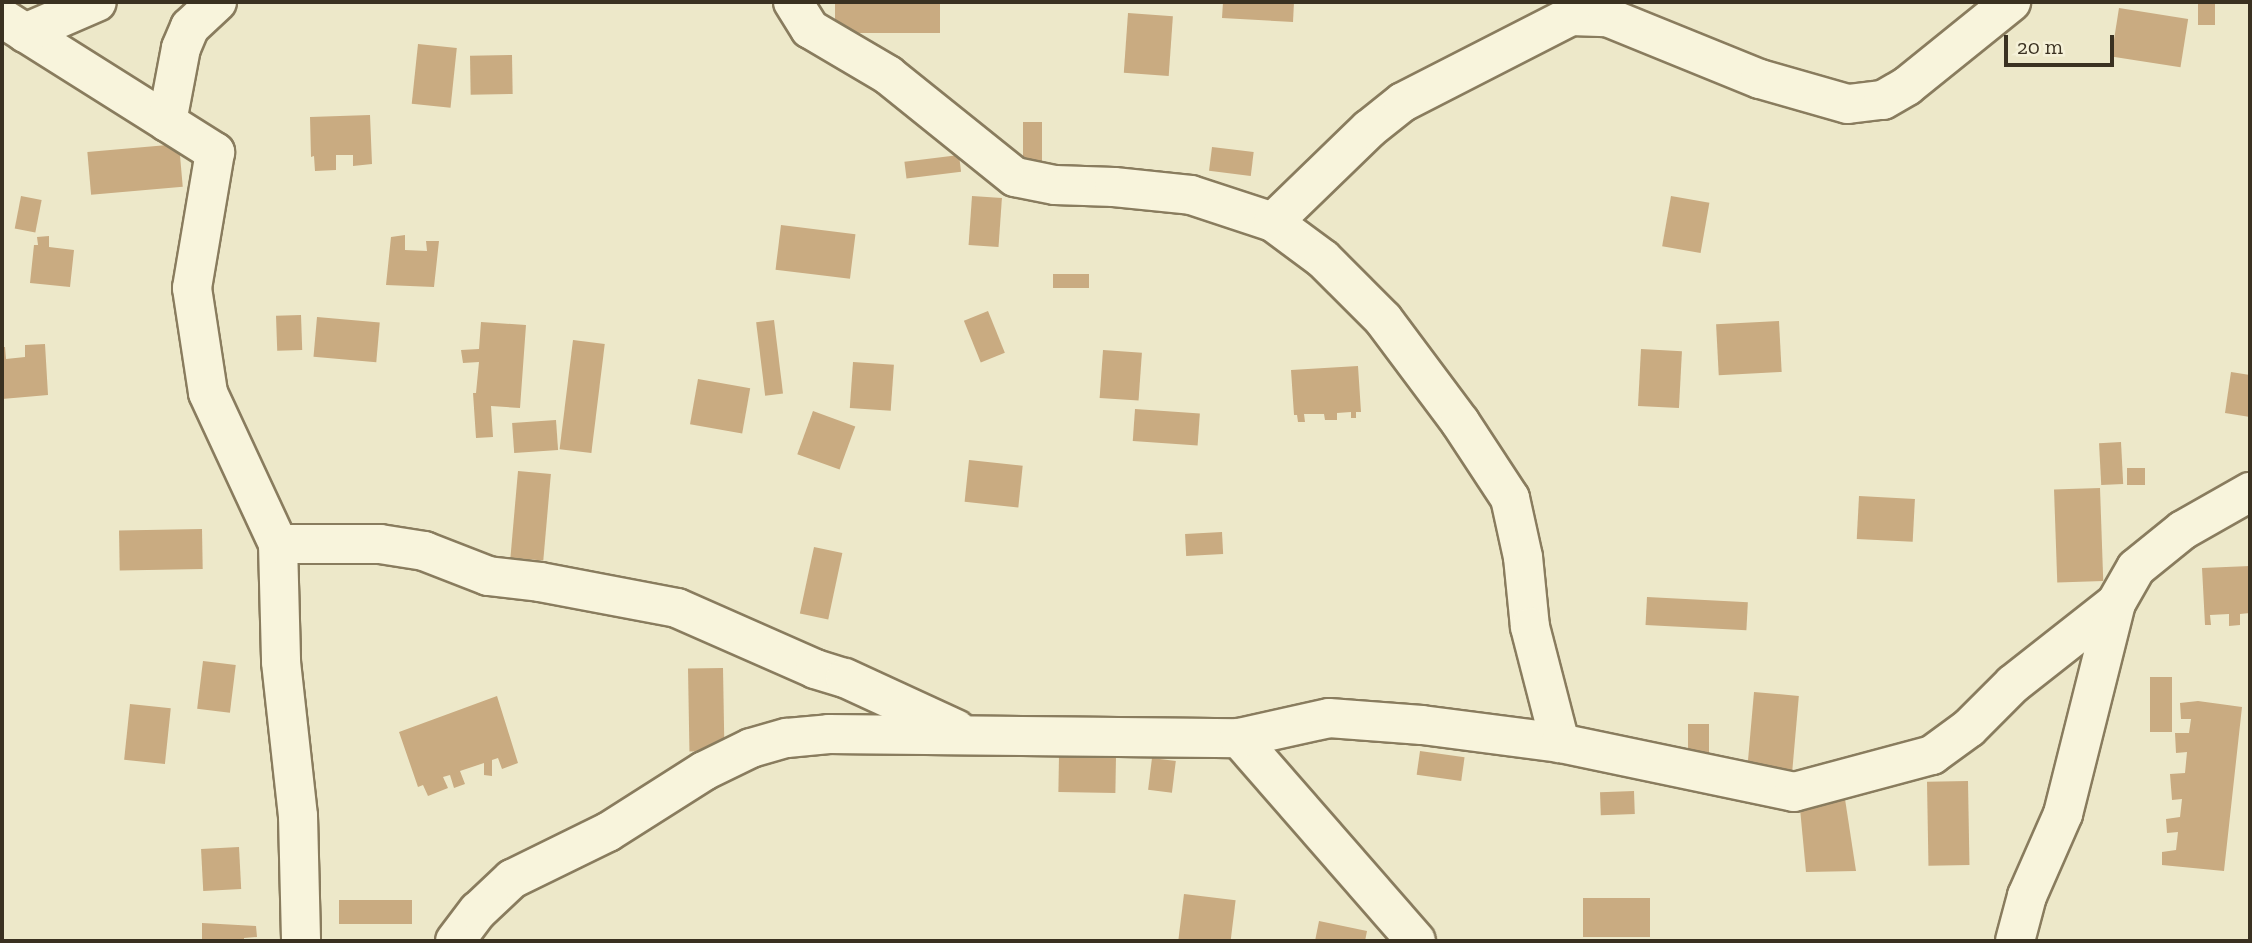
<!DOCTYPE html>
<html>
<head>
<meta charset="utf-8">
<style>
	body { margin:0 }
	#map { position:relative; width:2252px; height:943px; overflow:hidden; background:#ede8c9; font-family:"Zilla Slab",serif }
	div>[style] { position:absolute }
	.building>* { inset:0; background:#c9ab81; transform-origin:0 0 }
	.roads { filter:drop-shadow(2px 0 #897c5e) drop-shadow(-2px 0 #897c5e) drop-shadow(0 2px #897c5e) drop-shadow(0 -2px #897c5e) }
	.minor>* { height:38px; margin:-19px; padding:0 19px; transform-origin:19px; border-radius:19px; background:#f8f4dc }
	span { translate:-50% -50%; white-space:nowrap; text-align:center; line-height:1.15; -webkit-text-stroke:5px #f5f1d8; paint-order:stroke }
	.frame { position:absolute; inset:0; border:4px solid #3a3121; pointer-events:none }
	.scale { position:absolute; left:2004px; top:35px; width:110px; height:32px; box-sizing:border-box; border:4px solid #3a3121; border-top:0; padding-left:9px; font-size:21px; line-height:24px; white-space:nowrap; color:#3a3121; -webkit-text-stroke:5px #f5f1d8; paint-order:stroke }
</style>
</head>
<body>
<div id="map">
	<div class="building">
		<i style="left:835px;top:2px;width:105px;height:31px"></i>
		<i style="clip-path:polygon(1223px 2px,1294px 2px,1293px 22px,1222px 18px)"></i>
		<i style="left:2198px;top:2px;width:17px;height:23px"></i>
		<i style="left:2119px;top:8px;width:70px;height:49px;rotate:9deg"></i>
		<i style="left:1128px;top:13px;width:45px;height:60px;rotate:4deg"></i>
		<i style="left:418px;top:44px;width:39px;height:60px;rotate:6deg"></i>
		<i style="left:512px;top:55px;width:39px;height:42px;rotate:89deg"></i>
		<i style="clip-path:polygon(370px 115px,372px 164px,353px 166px,353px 155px,336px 155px,336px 170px,315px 171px,314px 156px,311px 157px,310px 117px)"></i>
		<i style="left:1023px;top:122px;width:19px;height:53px"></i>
		<i style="left:179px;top:144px;width:43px;height:92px;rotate:85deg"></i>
		<i style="left:1212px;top:147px;width:42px;height:24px;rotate:7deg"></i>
		<i style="left:959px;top:155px;width:17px;height:55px;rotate:83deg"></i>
		<i style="left:21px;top:196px;width:21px;height:33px;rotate:11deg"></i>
		<i style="left:972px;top:196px;width:30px;height:49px;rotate:4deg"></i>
		<i style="left:1671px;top:196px;width:39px;height:51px;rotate:10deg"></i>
		<i style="left:781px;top:225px;width:75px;height:45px;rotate:7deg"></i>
		<i style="clip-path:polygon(405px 235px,405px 250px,427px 251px,426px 241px,439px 241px,434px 287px,386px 285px,391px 237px)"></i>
		<i style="clip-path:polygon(49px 236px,49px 247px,74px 250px,70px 287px,30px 283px,34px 245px,38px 245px,37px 237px)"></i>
		<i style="left:1089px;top:274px;width:14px;height:36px;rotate:90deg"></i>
		<i style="left:988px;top:311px;width:45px;height:26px;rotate:68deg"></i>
		<i style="left:301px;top:315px;width:35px;height:25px;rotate:88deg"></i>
		<i style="left:317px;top:317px;width:63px;height:40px;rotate:5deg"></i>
		<i style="left:774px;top:320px;width:74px;height:18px;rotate:83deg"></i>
		<i style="left:1779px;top:321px;width:51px;height:63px;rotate:87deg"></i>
		<i style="clip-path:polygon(481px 322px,526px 325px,520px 408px,491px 406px,493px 437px,476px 438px,473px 393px,476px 393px,479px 362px,463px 363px,461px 350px,479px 349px)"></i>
		<i style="left:573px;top:340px;width:32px;height:110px;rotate:7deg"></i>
		<i style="clip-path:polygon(45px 344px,48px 395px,2px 399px,2px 347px,5px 347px,6px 359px,25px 357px,25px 345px)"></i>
		<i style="left:1641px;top:349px;width:41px;height:57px;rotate:3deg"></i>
		<i style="left:1103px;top:350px;width:39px;height:48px;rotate:4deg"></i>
		<i style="left:853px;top:362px;width:41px;height:46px;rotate:4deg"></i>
		<i style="clip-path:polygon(1358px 366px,1361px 412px,1356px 412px,1356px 418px,1351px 418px,1351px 412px,1337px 413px,1337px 420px,1325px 420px,1324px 414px,1304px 414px,1305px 422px,1298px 422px,1297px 415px,1294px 415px,1291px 370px)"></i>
		<i style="clip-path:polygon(2231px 372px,2250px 375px,2250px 417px,2225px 413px)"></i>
		<i style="left:698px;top:379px;width:53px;height:46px;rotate:10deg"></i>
		<i style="left:1135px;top:409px;width:65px;height:32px;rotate:4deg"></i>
		<i style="left:813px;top:411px;width:45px;height:46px;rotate:20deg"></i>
		<i style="left:556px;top:420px;width:30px;height:44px;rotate:86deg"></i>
		<i style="left:2121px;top:442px;width:42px;height:22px;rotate:87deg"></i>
		<i style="left:969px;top:460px;width:54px;height:42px;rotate:6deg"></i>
		<i style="left:2145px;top:468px;width:17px;height:18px;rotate:90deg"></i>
		<i style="left:518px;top:471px;width:33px;height:87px;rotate:5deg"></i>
		<i style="left:2100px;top:488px;width:93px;height:46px;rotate:88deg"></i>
		<i style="left:1859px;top:496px;width:56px;height:43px;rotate:3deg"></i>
		<i style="left:202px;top:529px;width:40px;height:83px;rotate:89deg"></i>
		<i style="left:1222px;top:532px;width:22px;height:37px;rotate:87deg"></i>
		<i style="left:814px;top:547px;width:29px;height:68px;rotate:12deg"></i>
		<i style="clip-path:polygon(2250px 566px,2250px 613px,2240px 614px,2240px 625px,2229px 626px,2229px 614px,2210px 615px,2211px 625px,2205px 625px,2202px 568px)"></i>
		<i style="left:1647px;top:597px;width:101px;height:28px;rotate:3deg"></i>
		<i style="left:203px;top:661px;width:33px;height:48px;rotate:7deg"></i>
		<i style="left:723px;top:668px;width:83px;height:35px;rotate:89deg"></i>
		<i style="left:2150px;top:677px;width:22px;height:55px"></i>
		<i style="left:1754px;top:692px;width:45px;height:80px;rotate:5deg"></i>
		<i style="clip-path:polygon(497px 696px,518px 763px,502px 769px,498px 758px,492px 760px,492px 776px,484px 775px,484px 763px,460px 771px,465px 784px,454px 788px,450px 775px,443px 777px,448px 788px,428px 796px,423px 785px,418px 787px,399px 732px)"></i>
		<i style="clip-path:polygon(2198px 701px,2242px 707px,2224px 871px,2162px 865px,2162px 852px,2176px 850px,2178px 832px,2167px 833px,2166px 819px,2180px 817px,2182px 799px,2172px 800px,2170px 774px,2185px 773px,2187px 752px,2176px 753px,2175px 733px,2189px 733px,2191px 719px,2181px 719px,2180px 703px)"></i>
		<i style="left:130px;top:704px;width:41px;height:56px;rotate:6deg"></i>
		<i style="left:1688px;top:724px;width:21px;height:43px"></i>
		<i style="left:1420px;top:751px;width:45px;height:24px;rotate:8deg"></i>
		<i style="left:1059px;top:756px;width:57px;height:36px;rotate:1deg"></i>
		<i style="left:1152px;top:758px;width:24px;height:32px;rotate:7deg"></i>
		<i style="left:1968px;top:781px;width:84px;height:41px;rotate:89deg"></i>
		<i style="left:1634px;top:791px;width:23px;height:34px;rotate:88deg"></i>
		<i style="clip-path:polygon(1799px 798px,1845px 799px,1856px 871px,1806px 872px)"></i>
		<i style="left:239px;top:847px;width:42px;height:38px;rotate:87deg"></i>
		<i style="left:1184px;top:894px;width:52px;height:47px;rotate:7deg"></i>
		<i style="left:1583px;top:898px;width:67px;height:39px"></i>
		<i style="left:412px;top:900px;width:24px;height:73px;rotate:90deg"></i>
		<i style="clip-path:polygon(1319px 921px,1367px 931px,1365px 941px,1315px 941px)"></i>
		<i style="clip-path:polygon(202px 923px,256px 926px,257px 937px,244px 938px,244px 941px,202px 941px)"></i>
	</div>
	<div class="roads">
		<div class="minor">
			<i style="left:793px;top:2px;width:32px;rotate:58deg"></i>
			<i style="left:810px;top:29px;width:91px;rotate:30.5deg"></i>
			<i style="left:888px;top:75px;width:163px;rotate:38.8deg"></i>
			<i style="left:1015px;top:177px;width:41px;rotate:11.3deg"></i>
			<i style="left:1055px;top:185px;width:59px;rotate:1.9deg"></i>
			<i style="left:1114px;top:187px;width:77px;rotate:5.9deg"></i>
			<i style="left:1191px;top:195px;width:86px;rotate:18.2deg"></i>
			<i style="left:1273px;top:222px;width:62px;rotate:36.5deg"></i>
			<i style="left:1323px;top:259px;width:85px;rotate:45deg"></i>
			<i style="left:1383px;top:319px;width:129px;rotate:53.2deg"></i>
			<i style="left:1460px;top:422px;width:91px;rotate:56.7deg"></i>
			<i style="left:1510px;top:498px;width:60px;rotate:77.6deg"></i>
			<i style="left:1523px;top:557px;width:70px;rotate:84.3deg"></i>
			<i style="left:1530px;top:627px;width:120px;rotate:75.5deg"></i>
			<i style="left:2px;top:18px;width:252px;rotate:32.2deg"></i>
			<i style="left:215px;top:152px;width:138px;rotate:99.6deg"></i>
			<i style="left:192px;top:288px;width:106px;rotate:81.3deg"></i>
			<i style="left:208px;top:393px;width:166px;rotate:65.1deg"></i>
			<i style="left:278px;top:544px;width:118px;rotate:88.5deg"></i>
			<i style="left:281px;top:662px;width:155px;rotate:83.7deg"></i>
			<i style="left:298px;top:816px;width:125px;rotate:88.6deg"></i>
			<i style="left:25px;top:33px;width:78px;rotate:-23.3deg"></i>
			<i style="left:167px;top:122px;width:75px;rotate:-79.3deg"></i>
			<i style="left:181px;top:48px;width:23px;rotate:-67deg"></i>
			<i style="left:190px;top:27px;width:37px;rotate:-43deg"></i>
			<i style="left:1273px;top:222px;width:134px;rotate:-44.1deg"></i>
			<i style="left:1369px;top:129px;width:43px;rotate:-38.5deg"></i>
			<i style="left:1403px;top:102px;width:189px;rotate:-27.1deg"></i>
			<i style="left:1571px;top:16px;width:36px;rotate:2deg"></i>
			<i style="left:1607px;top:17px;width:165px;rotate:22.1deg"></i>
			<i style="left:1760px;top:79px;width:91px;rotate:15.9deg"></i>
			<i style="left:1848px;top:104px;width:35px;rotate:-7deg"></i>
			<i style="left:1883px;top:100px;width:28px;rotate:-30deg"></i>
			<i style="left:1907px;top:86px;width:134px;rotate:-38.9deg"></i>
			<i style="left:278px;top:544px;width:102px"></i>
			<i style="left:380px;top:544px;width:45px;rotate:9deg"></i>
			<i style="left:424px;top:551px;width:69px;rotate:21.3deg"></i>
			<i style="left:488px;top:576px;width:52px;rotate:6.6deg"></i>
			<i style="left:540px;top:582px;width:139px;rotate:10.7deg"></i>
			<i style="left:677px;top:608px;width:151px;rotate:23.8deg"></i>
			<i style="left:815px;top:669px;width:31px;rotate:17deg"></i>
			<i style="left:845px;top:678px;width:122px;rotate:24.7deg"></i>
			<i style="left:1239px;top:738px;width:269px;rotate:48.9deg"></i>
			<i style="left:455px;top:941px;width:38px;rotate:-53deg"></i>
			<i style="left:478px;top:911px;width:47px;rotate:-43.3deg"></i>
			<i style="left:512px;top:879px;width:107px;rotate:-26.1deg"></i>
			<i style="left:608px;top:832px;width:114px;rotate:-32.4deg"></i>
			<i style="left:704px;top:771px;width:52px;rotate:-26.1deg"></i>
			<i style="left:751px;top:748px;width:37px;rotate:-16deg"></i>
			<i style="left:787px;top:738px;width:42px;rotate:-5.4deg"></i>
			<i style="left:829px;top:734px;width:410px;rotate:0.6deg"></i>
			<i style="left:1239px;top:738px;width:92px;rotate:-12.5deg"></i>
			<i style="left:1329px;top:718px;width:93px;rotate:4.3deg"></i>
			<i style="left:1422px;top:725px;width:139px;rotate:7.4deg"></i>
			<i style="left:1560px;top:743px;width:239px;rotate:11.8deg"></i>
			<i style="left:1794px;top:792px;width:143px;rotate:-15deg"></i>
			<i style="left:1932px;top:755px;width:46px;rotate:-36.1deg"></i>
			<i style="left:1969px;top:728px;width:62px;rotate:-45deg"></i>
			<i style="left:2013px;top:684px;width:131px;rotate:-38.2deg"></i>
			<i style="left:2015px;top:941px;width:47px;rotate:-75.1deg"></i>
			<i style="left:2027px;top:896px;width:90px;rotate:-66.3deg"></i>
			<i style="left:2063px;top:814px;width:218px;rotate:-75.9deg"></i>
			<i style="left:2116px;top:603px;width:40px;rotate:-60.3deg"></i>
			<i style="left:2136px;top:568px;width:60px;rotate:-39deg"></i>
			<i style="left:2183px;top:530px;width:77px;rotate:-29.6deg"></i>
		</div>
	</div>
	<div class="frame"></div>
	<div class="scale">20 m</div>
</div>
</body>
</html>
